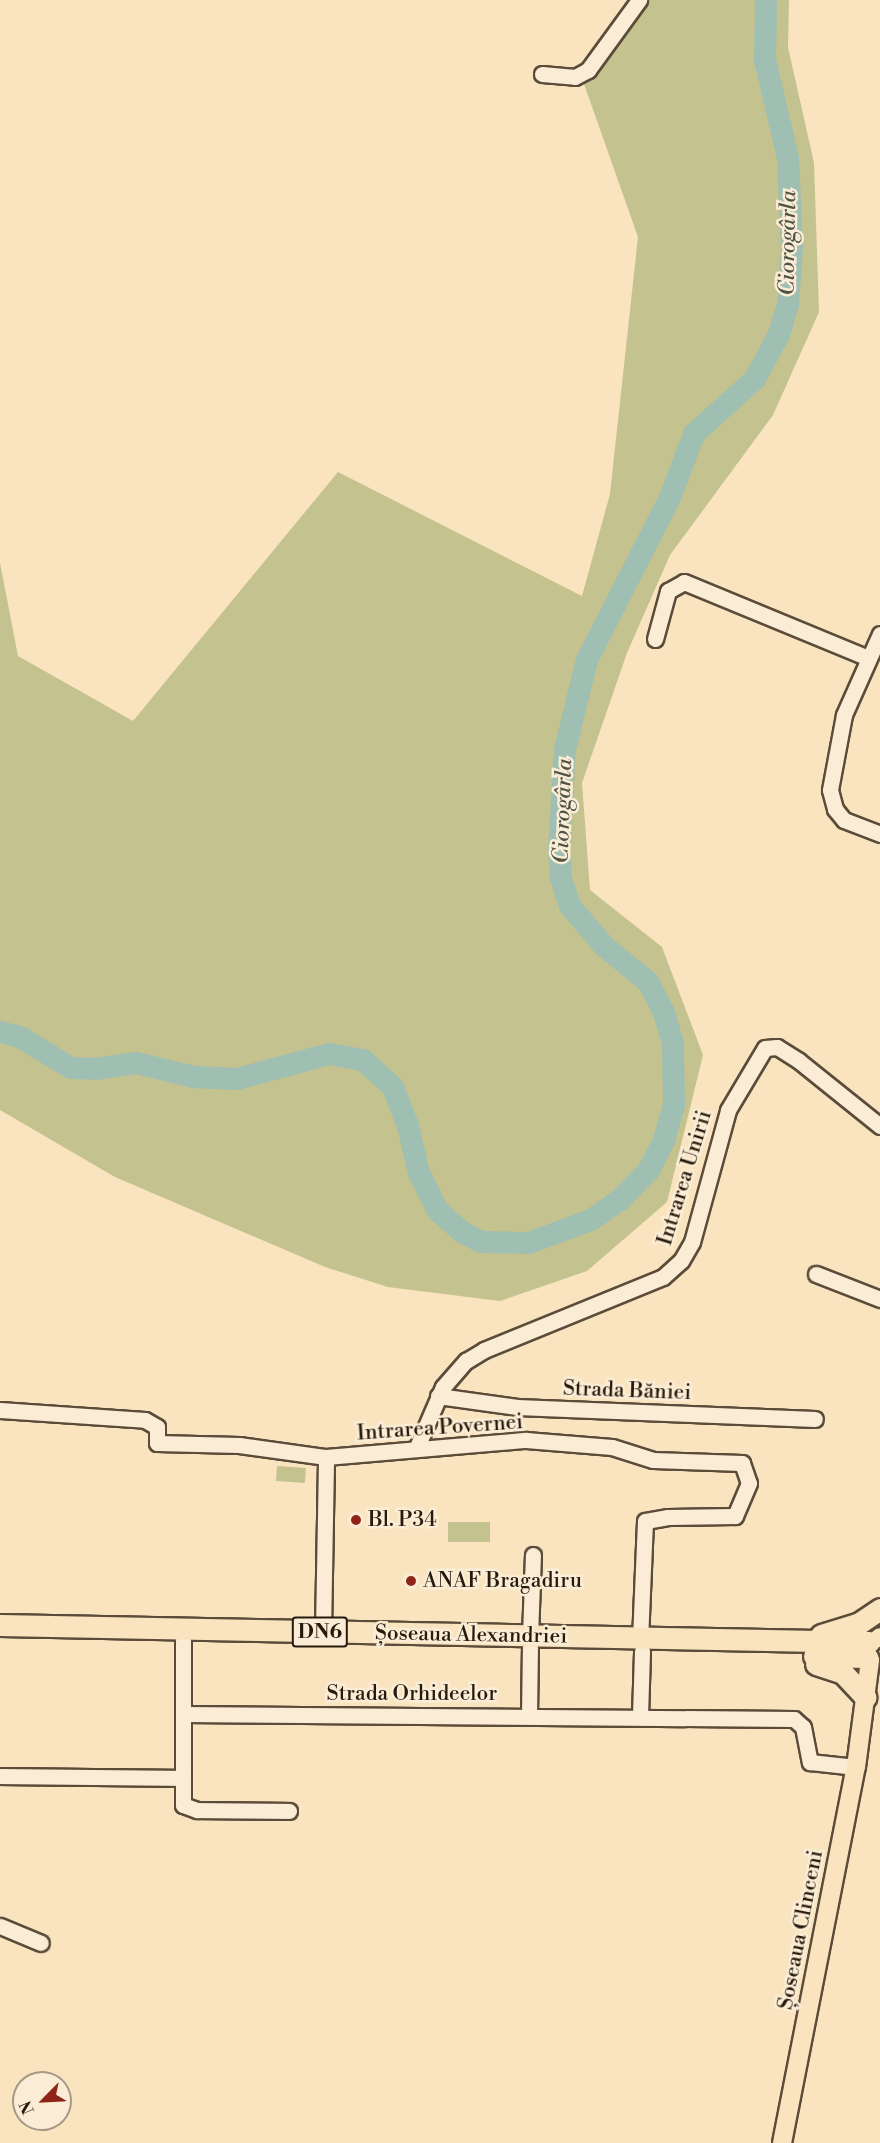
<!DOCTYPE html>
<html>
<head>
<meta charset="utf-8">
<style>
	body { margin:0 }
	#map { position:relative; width:880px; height:2143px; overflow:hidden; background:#f9e4bf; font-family:"Libre Bodoni",serif }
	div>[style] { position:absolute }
	.green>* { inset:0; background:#c4c28e; transform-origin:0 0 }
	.river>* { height:22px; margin:-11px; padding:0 11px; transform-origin:11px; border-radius:11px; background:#9ebfb2 }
	.roads { filter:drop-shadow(2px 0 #5b4c3a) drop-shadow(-2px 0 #5b4c3a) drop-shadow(0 2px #5b4c3a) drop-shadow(0 -2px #5b4c3a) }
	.minor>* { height:15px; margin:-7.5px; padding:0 7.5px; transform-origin:7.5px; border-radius:7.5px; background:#fbedd5 }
	.major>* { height:18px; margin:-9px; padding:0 9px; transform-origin:9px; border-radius:9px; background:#f9e4bf }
	.highway>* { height:21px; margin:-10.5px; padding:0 10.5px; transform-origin:10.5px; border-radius:10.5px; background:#f9e4bf }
	.dots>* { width:16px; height:16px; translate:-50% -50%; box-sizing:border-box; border:3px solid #fbedd5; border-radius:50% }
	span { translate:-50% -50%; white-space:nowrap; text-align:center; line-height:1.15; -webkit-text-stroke:5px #fbedd5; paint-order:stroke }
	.shield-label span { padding:2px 4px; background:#fbedd5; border:2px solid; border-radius:4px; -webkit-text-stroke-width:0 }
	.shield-label { font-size:20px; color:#261a0d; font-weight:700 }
	.street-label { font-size:21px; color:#261a0d }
	.poi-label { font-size:21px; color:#261a0d }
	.left { translate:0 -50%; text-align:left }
	.water-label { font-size:22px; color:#505447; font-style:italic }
	.north { position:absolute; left:12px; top:2071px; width:60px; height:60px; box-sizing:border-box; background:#fbedd5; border:2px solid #a69985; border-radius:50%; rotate:246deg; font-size:16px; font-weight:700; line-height:24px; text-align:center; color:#261a0d }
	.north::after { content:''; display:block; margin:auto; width:21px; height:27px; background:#8f2418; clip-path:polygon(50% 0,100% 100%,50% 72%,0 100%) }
</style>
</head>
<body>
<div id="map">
	<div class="green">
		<i style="clip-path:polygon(629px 0,789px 0,788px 47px,814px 163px,819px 312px,773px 415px,670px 555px,627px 653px,582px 783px,590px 890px,662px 947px,703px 1055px,667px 1202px,587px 1271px,500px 1301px,388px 1287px,325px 1267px,115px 1177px,0 1110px,0 563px,18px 656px,133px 721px,338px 472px,582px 596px,610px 494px,638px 237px,584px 84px)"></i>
		<i style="left:277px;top:1466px;width:29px;height:15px;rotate:4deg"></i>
		<i style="left:490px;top:1522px;width:20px;height:42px;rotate:90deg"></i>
	</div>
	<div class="river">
		<i style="left:0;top:1032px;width:21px;rotate:14deg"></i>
		<i style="left:20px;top:1037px;width:60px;rotate:31.3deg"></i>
		<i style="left:71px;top:1068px;width:24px;rotate:2deg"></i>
		<i style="left:95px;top:1069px;width:41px;rotate:-8.3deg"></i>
		<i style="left:136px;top:1063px;width:60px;rotate:13.6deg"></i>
		<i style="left:194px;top:1077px;width:43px;rotate:2.7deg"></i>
		<i style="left:237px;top:1079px;width:95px;rotate:-15.2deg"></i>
		<i style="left:329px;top:1054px;width:35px;rotate:10deg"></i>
		<i style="left:363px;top:1060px;width:40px;rotate:42deg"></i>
		<i style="left:393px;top:1087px;width:42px;rotate:69deg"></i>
		<i style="left:408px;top:1126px;width:48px;rotate:76.8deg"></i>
		<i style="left:419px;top:1173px;width:42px;rotate:63.4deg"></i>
		<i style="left:438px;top:1211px;width:32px;rotate:41deg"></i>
		<i style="left:462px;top:1232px;width:21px;rotate:28deg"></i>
		<i style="left:481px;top:1242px;width:48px;rotate:1.2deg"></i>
		<i style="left:529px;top:1243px;width:66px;rotate:-20.4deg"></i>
		<i style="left:591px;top:1220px;width:35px;rotate:-35deg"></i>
		<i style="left:620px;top:1200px;width:42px;rotate:-46deg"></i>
		<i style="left:649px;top:1170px;width:34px;rotate:-63deg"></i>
		<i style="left:664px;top:1140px;width:37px;rotate:-74deg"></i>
		<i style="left:674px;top:1104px;width:60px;rotate:-91deg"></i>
		<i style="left:673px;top:1044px;width:32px;rotate:-106deg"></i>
		<i style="left:664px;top:1013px;width:35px;rotate:-117deg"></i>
		<i style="left:648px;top:982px;width:57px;rotate:-140.7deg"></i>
		<i style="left:604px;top:946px;width:52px;rotate:-130.4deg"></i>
		<i style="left:570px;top:906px;width:28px;rotate:-108deg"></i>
		<i style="left:561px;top:879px;width:29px;rotate:-94deg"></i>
		<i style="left:559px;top:850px;width:100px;rotate:-86.6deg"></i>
		<i style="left:565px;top:750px;width:93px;rotate:-76.3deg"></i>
		<i style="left:587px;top:660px;width:182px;rotate:-62.9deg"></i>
		<i style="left:670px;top:498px;width:68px;rotate:-69.4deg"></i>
		<i style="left:694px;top:434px;width:82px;rotate:-42deg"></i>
		<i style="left:755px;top:379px;width:51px;rotate:-61.9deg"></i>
		<i style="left:779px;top:334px;width:31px;rotate:-73deg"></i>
		<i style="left:788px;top:304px;width:55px;rotate:-85.8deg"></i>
		<i style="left:792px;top:249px;width:91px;rotate:-92.5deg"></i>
		<i style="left:788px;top:158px;width:101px;rotate:-103.2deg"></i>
		<i style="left:765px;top:60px;width:60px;rotate:-89deg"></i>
	</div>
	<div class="roads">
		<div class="minor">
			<i style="left:542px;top:74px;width:33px;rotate:5deg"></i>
			<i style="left:575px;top:77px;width:15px;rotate:-28deg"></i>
			<i style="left:588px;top:70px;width:87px;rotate:-53.9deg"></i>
			<i style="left:880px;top:634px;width:89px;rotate:114deg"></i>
			<i style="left:844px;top:715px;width:76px;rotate:100.6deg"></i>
			<i style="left:830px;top:790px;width:20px;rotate:75deg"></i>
			<i style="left:835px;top:809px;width:14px;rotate:51deg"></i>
			<i style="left:844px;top:820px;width:39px;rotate:21deg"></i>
			<i style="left:655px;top:639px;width:50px;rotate:-74.8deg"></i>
			<i style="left:668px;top:591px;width:18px;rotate:-29deg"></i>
			<i style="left:684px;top:582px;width:199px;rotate:22.4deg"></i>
			<i style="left:816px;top:1274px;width:69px;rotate:21.3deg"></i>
			<i style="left:438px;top:1396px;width:80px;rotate:7.9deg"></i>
			<i style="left:517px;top:1407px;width:298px;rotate:2.3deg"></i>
			<i style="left:0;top:1410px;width:145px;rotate:3.9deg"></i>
			<i style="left:145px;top:1420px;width:14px;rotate:30deg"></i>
			<i style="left:157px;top:1427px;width:16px;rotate:90deg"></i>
			<i style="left:157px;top:1443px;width:82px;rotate:1.4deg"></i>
			<i style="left:239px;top:1445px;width:88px;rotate:7.9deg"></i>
			<i style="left:326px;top:1457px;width:201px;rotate:-4.9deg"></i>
			<i style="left:526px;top:1440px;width:86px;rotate:4.7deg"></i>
			<i style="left:612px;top:1447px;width:43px;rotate:17.6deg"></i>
			<i style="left:653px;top:1460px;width:89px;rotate:1.9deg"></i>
			<i style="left:742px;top:1463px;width:21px;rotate:71deg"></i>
			<i style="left:749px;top:1483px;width:36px;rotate:113deg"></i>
			<i style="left:735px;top:1516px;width:67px;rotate:179.1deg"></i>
			<i style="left:668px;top:1517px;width:23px;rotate:170deg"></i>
			<i style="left:645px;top:1521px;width:117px;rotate:92.4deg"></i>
			<i style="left:417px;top:1447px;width:65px;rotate:-66.6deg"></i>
			<i style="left:443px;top:1387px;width:35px;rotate:-49deg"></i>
			<i style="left:466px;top:1361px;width:21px;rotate:-31deg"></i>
			<i style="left:484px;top:1350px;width:193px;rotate:-22.2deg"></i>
			<i style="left:663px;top:1277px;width:24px;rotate:-42deg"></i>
			<i style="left:681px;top:1261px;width:22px;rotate:-60deg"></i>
			<i style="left:692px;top:1242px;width:137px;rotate:-74.7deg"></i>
			<i style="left:728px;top:1110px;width:72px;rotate:-59.2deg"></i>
			<i style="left:765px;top:1048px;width:12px;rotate:-5deg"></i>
			<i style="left:777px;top:1047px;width:26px;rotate:32deg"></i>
			<i style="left:799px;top:1061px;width:104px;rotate:38.7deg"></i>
			<i style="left:323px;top:1632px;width:175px;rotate:-89deg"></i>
			<i style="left:530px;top:1636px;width:81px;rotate:-87.9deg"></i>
			<i style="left:183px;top:1641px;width:164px;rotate:90deg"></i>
			<i style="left:183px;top:1805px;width:15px;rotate:20deg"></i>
			<i style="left:197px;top:1810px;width:92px;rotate:0.6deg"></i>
			<i style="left:183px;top:1714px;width:611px;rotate:0.47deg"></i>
			<i style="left:794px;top:1719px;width:12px;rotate:42deg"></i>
			<i style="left:803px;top:1727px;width:36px;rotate:79deg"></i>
			<i style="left:810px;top:1762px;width:46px;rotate:6.2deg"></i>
			<i style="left:529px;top:1716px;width:68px;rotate:-89.2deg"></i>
			<i style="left:640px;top:1716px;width:65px;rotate:-88.2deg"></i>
			<i style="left:0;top:1776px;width:182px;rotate:0.6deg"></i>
			<i style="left:0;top:1926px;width:44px;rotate:22.5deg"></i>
		</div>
		<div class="major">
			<i style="left:879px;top:1638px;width:1px;rotate:-45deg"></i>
			<i style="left:782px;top:2143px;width:383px;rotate:-78.9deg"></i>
			<i style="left:856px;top:1767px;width:108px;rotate:-82.5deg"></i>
		</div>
		<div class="highway">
			<i style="left:0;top:1625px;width:869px;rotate:1.12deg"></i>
			<i style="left:821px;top:1635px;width:39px;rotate:-17deg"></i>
			<i style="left:858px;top:1624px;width:27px;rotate:-34deg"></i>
			<i style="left:814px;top:1656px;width:53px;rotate:1.1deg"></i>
			<i style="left:816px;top:1664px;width:28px;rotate:18deg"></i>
			<i style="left:843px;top:1673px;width:33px;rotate:47deg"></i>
		</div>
	</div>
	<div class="dots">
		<i style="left:356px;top:1520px;background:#8f2418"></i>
		<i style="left:411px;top:1581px;background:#8f2418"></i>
	</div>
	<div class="shield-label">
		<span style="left:320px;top:1632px">DN6</span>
	</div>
	<div class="street-label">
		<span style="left:685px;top:1178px;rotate:-73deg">Intrarea Unirii</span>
		<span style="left:627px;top:1391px;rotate:2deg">Strada Băniei</span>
		<span style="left:440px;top:1428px;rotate:-4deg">Intrarea Povernei</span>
		<span style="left:471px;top:1635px;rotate:1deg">Șoseaua Alexandriei</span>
		<span style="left:412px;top:1694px">Strada Orhideelor</span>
		<span style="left:801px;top:1930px;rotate:-79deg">Șoseaua Clinceni</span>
	</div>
	<div class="poi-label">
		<span class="left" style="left:368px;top:1520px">Bl. P34</span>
		<span class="left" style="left:423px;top:1581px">ANAF Bragadiru</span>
	</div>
	<div class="water-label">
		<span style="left:788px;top:243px;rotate:-89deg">Ciorogârla</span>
		<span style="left:563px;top:811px;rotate:-88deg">Ciorogârla</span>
	</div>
	<div class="north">N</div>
</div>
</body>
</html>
